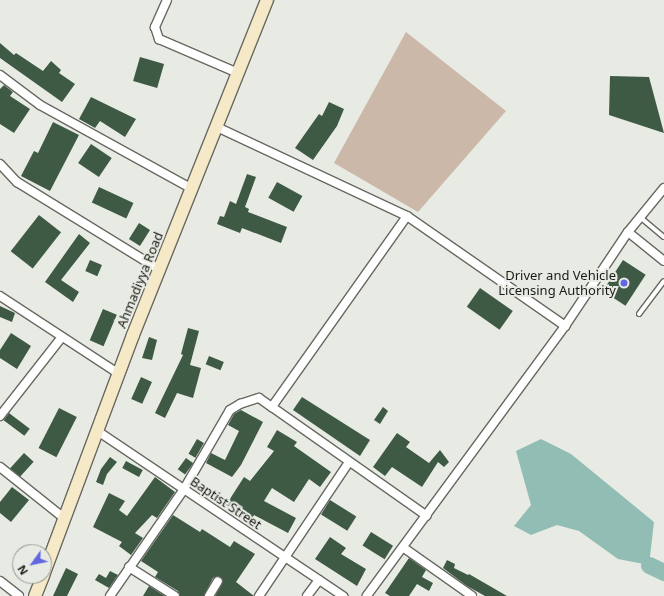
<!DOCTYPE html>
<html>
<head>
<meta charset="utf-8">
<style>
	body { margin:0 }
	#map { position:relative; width:664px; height:596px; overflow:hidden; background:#e8ebe3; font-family:"Noto Sans",sans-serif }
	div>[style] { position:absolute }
	.green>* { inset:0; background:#ccb8a9 }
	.water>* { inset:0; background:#92bdb5 }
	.river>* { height:17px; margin:-8.5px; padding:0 8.5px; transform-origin:8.5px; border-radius:8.5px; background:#92bdb5 }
	.building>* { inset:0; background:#3e5a45; transform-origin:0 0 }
	.roads { filter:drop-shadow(1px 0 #676962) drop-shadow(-1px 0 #676962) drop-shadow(0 1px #676962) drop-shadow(0 -1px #676962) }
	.lane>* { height:4px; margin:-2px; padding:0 2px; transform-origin:2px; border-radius:2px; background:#fff }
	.street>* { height:8px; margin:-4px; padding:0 4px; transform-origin:4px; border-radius:4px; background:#fff }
	.secondary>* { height:12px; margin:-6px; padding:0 6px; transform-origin:6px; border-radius:6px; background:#f5e9c7 }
	.dots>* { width:11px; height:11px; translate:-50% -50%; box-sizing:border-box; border:2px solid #e8ebe3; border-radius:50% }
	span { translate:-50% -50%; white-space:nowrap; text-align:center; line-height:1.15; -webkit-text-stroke:4px #e8ebe3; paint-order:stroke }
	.poi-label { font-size:13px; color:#1a1b18 }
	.right { translate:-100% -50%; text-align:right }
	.street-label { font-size:13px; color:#1a1b18 }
	.north { position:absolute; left:12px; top:544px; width:40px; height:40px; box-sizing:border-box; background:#e8ebe3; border:1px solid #969892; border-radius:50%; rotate:237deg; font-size:11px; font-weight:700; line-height:16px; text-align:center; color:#1a1b18 }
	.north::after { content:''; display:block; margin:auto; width:14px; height:18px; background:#6167e0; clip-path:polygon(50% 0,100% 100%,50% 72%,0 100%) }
</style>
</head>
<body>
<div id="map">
	<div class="green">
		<i style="clip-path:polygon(406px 32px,506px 111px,418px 212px,334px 163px)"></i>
	</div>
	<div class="water">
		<i style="clip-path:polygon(541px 439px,571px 454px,654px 522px,649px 565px,618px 559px,579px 531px,557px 525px,531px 535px,514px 526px,531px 505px,516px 451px)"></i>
	</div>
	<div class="river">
		<i style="left:649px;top:565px;width:17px;rotate:25deg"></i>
	</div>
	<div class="building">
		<i style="clip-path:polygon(0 43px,14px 55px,16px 53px,43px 71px,51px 61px,61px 70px,59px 73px,75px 84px,62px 102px,0 58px)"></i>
		<i style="left:140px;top:57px;width:25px;height:25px;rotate:16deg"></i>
		<i style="clip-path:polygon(610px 76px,649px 77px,664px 133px,609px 115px)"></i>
		<i style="clip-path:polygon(4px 85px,13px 92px,10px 96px,30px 109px,14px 133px,0 124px,0 89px)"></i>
		<i style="clip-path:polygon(91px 97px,136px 119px,125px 137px,100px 121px,95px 128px,79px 119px)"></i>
		<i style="clip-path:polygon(329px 102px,344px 109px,337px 126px,313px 160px,295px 148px,319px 114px,322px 116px)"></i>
		<i style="clip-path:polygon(53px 122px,79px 135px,50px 191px,21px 176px,34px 151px,38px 153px)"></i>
		<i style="left:91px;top:144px;width:25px;height:23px;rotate:34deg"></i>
		<i style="clip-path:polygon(247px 174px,256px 177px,245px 207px,249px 209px,248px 212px,287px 227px,281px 243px,242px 228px,240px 233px,217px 224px,220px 216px,224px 217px,230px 201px,236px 204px)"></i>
		<i style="left:277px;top:182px;width:29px;height:18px;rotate:29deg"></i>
		<i style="left:99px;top:187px;width:38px;height:17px;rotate:25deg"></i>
		<i style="left:39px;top:215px;width:28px;height:46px;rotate:38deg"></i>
		<i style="left:139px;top:223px;width:13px;height:19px;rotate:32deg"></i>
		<i style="clip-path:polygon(79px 234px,90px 243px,61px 280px,79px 292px,73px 302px,45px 282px)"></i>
		<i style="left:90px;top:260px;width:13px;height:12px;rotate:23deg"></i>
		<i style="left:623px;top:260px;width:27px;height:37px;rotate:33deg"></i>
		<i style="left:480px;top:288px;width:40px;height:23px;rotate:35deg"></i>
		<i style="clip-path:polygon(0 306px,15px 313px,12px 322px,0 317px)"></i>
		<i style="left:103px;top:309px;width:15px;height:34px;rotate:23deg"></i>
		<i style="clip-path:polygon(188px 328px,199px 331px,190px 365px,201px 368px,193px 398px,177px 393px,165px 418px,155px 413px,183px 355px,181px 354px)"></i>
		<i style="clip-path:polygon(11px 333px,31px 346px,17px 369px,0 358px,0 350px)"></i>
		<i style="clip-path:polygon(149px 337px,157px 340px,152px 360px,142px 358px)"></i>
		<i style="left:209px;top:356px;width:16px;height:9px;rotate:22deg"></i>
		<i style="left:141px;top:377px;width:12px;height:24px;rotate:24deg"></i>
		<i style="clip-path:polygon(302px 397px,370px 440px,360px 456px,293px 410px)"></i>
		<i style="clip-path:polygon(383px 407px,388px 411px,380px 424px,374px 420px)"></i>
		<i style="left:59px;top:408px;width:20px;height:45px;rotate:27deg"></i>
		<i style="clip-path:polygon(241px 410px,263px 422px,241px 465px,232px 477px,206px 463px,211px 453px,225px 460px,239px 431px,228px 425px,234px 414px)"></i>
		<i style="left:9px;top:413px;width:26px;height:9px;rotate:37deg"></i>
		<i style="clip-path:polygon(277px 430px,297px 442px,294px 446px,331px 472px,320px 487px,309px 479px,294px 502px,272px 488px,264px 501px,296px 518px,288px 533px,254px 515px,250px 522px,226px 505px,244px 477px,250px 481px,274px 451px,267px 447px)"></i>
		<i style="clip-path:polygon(397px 433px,410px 442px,406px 447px,429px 463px,440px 450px,449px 462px,444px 467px,438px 462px,422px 487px,392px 467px,385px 476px,373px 467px)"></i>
		<i style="left:197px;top:439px;width:8px;height:17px;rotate:30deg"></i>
		<i style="left:24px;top:453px;width:13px;height:21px;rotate:42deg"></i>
		<i style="clip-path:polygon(110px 457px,117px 462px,107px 474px,103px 485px,96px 482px,101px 469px)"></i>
		<i style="left:186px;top:458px;width:9px;height:14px;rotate:36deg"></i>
		<i style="left:126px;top:461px;width:19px;height:8px;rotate:28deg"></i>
		<i style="clip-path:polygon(155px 477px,175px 492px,157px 518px,152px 515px,135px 533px,143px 538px,131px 555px,119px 546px,122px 542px,93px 527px,109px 493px,125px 501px,119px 510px,127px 516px)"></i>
		<i style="clip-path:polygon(12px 487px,29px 500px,11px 522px,0 513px,0 502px)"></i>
		<i style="left:330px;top:500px;width:31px;height:17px;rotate:32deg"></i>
		<i style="clip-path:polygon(173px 515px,200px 532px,202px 529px,230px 547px,234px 541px,255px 554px,236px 582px,254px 596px,215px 596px,223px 581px,218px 576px,213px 578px,204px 596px,180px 596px,178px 591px,155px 577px,158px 572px,141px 561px)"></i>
		<i style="left:371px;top:532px;width:26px;height:16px;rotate:32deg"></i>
		<i style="clip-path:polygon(330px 537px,346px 548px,341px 554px,366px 569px,357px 586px,315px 559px)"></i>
		<i style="clip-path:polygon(409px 558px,426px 570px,422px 577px,433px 583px,429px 591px,417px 584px,409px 596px,390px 596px,385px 593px)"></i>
		<i style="clip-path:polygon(447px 560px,455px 564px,454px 568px,468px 575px,469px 574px,507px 596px,485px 596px,467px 586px,443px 568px)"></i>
		<i style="clip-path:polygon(66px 568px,78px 574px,67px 596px,53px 596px)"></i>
		<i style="clip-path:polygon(110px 571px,118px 575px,109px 588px,95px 580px,99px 574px,106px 578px)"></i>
		<i style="clip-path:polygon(149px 586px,165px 596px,143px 596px)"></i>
	</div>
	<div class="roads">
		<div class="lane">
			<i style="left:640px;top:217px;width:31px;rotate:40deg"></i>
			<i style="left:639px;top:314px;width:41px;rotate:-52.9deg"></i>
		</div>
		<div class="street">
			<i style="left:167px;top:0;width:30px;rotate:114deg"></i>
			<i style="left:155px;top:27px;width:13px;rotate:72deg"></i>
			<i style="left:159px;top:39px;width:86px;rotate:23.3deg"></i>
			<i style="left:0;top:75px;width:50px;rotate:36.9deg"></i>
			<i style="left:40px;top:105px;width:174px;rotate:28.9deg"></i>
			<i style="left:217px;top:127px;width:210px;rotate:25.1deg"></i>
			<i style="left:407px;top:216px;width:193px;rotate:34.8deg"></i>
			<i style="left:565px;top:326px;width:335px;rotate:126.3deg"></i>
			<i style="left:0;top:164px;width:25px;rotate:47deg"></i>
			<i style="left:17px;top:182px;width:168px;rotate:31.6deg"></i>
			<i style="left:407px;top:216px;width:234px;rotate:125.3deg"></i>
			<i style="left:272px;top:407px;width:189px;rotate:35.1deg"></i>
			<i style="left:628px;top:232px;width:46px;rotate:38.9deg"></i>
			<i style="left:0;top:296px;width:142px;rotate:33.2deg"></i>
			<i style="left:565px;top:326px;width:113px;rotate:-56.2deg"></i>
			<i style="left:628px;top:232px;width:57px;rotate:-50.7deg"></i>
			<i style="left:0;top:416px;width:100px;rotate:-51.9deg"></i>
			<i style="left:96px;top:430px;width:298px;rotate:33.9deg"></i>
			<i style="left:0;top:467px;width:82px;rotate:38.6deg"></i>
			<i style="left:404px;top:548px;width:83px;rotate:35.2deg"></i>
			<i style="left:129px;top:567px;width:54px;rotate:32.2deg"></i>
			<i style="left:0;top:581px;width:24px;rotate:38deg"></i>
			<i style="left:110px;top:596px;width:130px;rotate:-55.3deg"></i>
			<i style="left:184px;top:489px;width:91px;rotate:-59.8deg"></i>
			<i style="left:230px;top:410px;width:12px;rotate:-31deg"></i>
			<i style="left:240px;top:404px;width:20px;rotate:-18deg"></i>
			<i style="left:259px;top:398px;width:16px;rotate:35deg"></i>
			<i style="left:209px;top:596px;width:17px;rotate:-59deg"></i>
			<i style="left:259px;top:596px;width:161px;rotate:-56.1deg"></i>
			<i style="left:307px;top:596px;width:20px;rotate:-53deg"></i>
		</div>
		<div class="secondary">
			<i style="left:44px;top:573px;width:254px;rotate:-69.5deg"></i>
			<i style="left:133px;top:335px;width:361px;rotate:-68.2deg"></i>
			<i style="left:35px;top:596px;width:22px;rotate:-68deg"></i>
		</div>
	</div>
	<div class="dots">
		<i style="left:624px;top:283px;background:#6167e0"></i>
	</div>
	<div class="poi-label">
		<span class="right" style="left:616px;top:283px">Driver and Vehicle<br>Licensing Authority</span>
	</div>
	<div class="street-label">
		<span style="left:140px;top:280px;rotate:-68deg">Ahmadiyya Road</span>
		<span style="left:226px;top:503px;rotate:34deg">Baptist Street</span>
	</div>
	<div class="north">N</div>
</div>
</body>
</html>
